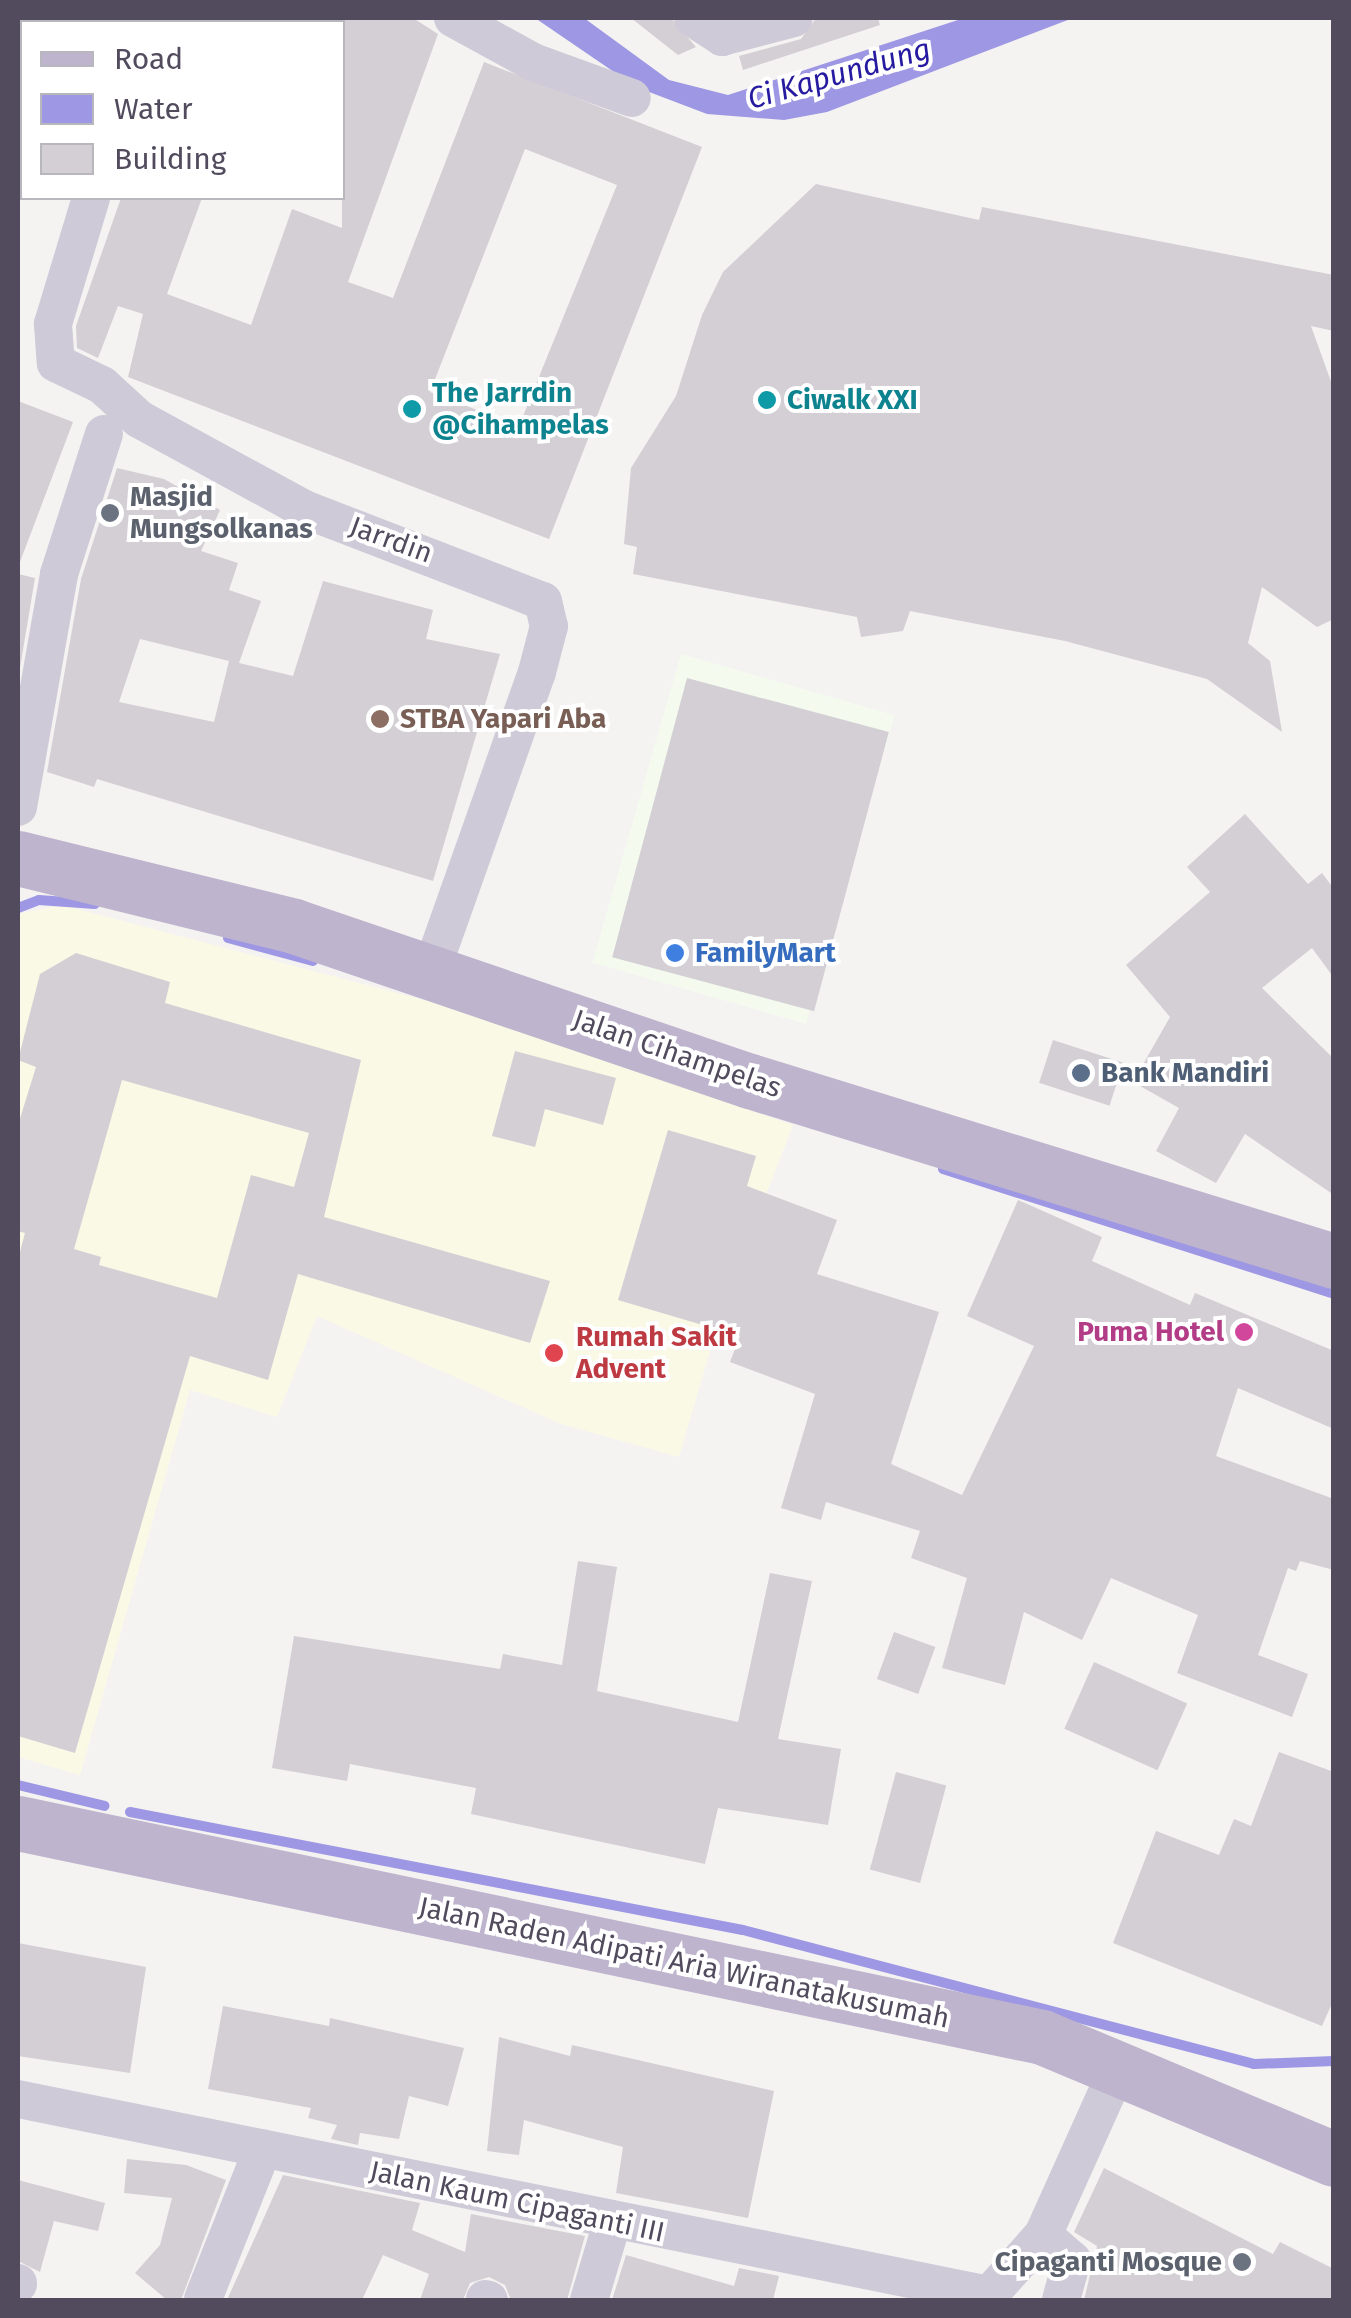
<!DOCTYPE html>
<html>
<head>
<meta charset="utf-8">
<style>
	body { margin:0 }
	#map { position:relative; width:1351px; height:2318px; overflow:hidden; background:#f4f3f2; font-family:"Fira Sans",sans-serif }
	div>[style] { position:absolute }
	.commercial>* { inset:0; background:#f4fbee; transform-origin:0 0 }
	.medical>* { inset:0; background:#f9f9e6 }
	.water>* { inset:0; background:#9e97e4 }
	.stream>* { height:10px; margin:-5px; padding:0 5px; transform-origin:5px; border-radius:5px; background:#9e97e4 }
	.building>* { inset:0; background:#d3cfd5; transform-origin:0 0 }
	.minor>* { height:38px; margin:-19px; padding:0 19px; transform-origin:19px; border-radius:19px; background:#cecad7 }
	.primary>* { height:55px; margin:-27.5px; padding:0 27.5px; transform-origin:27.5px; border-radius:27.5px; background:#beb4cd }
	.dots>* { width:28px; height:28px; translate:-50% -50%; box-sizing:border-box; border:5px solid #fff; border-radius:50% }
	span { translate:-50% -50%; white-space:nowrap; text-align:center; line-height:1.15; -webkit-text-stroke:8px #fff; paint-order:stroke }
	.culture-label { font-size:28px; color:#0d838f; font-weight:700 }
	.left { translate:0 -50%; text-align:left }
	.worship-label { font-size:28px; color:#5b616d; font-weight:700 }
	.right { translate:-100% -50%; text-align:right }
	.street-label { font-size:28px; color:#514b5d }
	.education-label { font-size:28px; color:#785e54; font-weight:700 }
	.shop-label { font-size:28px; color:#366cbe; font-weight:700 }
	.service-label { font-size:28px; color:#4e5e75; font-weight:700 }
	.hotel-label { font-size:28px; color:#b23c85; font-weight:700 }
	.health-label { font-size:28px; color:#be3a42; font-weight:700 }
	.water-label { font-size:30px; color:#261ba0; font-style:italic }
	.frame { position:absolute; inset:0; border:20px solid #514b5d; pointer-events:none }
	.legend { position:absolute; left:20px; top:20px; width:325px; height:180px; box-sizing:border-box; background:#fff; border:2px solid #b9b7be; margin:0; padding:12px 18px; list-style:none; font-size:30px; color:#514b5d }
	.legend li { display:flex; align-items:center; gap:20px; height:50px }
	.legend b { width:50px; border:2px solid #b9b7be }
</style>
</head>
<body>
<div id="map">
	<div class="commercial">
		<i style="left:681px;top:654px;width:222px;height:321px;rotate:16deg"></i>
	</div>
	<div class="medical">
		<i style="clip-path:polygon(62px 905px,443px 1005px,793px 1125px,725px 1300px,679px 1457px,561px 1424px,317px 1316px,277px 1417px,190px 1390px,80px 1775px,18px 1757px,18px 914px)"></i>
	</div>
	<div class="water">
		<i style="clip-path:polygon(535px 18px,584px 18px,669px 80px,728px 95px,964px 18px,1073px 18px,827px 112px,784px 120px,707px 114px,636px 87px)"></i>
	</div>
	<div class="stream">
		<i style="left:18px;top:908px;width:22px;rotate:-21deg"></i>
		<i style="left:39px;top:900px;width:56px;rotate:4.1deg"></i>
		<i style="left:228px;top:938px;width:88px;rotate:15.1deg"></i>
		<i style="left:943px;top:1169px;width:410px;rotate:17.7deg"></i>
		<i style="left:18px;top:1785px;width:89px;rotate:13.6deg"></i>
		<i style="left:130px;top:1812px;width:624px;rotate:10.9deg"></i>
		<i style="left:743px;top:1930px;width:528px;rotate:14.69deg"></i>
		<i style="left:1254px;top:2064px;width:80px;rotate:-2.1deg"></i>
	</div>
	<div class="building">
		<i style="clip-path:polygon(evenodd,342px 18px,413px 18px,438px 34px,348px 282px,393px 298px,484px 62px,702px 147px,549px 539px,128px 377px,143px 314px,118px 306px,98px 358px,77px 348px,76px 326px,121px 198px,202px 198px,167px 294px,251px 325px,292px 209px,342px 228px,342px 18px,525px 149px,617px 185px,519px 426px,430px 392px,525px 149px)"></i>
		<i style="clip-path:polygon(631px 18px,671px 18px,696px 47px,678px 55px)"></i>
		<i style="clip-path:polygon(816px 18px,878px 18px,880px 25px,743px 70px,739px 56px,801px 39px)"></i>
		<i style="clip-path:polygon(816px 184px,979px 220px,982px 207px,1334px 275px,1334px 331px,1311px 326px,1334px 390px,1334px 619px,1317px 627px,1262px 587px,1248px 643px,1270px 661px,1282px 732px,1207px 679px,1065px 641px,910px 611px,903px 631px,861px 637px,857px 617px,633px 574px,637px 547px,624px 544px,631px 468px,676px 396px,702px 315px,723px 272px)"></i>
		<i style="clip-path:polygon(18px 401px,73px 422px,20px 562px,18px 562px)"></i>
		<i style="clip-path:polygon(evenodd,117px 468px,164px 479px,220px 510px,201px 551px,238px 563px,229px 590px,261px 601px,239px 663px,293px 676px,323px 581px,433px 610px,426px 639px,500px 654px,433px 881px,97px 779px,94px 787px,47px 772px,81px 579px,117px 468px,140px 639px,229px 661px,214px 722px,119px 702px,140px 639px)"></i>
		<i style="clip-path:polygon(18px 574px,35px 578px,18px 680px)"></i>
		<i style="left:687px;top:678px;width:209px;height:289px;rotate:15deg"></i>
		<i style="clip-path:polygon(1245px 814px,1308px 884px,1322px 873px,1334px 889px,1334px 978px,1312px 948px,1262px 988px,1334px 1059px,1334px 1195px,1245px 1134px,1216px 1183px,1156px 1151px,1179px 1108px,1133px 1082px,1170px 1017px,1126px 965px,1210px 892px,1187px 867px)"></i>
		<i style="clip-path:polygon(evenodd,76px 953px,170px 982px,165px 1003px,361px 1060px,324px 1217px,550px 1281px,530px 1343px,298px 1274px,268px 1380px,190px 1356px,75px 1753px,18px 1736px,18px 1259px,25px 1233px,18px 1231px,18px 1125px,36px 1067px,18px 1060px,40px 974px,76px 953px,122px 1080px,309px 1133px,294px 1187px,251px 1175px,217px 1298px,99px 1265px,101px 1257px,74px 1249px,122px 1080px)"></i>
		<i style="left:1053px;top:1040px;width:74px;height:45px;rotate:18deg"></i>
		<i style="clip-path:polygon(515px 1051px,616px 1078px,603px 1125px,545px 1109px,535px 1147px,492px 1136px)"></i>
		<i style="clip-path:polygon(668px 1130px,756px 1156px,747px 1186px,837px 1220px,817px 1274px,939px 1312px,891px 1464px,962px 1495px,1034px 1346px,967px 1316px,1018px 1200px,1102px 1237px,1092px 1261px,1190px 1305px,1195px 1293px,1334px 1351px,1334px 1429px,1238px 1388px,1216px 1456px,1334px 1499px,1334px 1570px,1300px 1561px,1296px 1571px,1288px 1568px,1258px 1655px,1308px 1674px,1292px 1717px,1177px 1673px,1198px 1615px,1111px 1578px,1082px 1640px,1024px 1612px,1005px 1685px,942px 1668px,967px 1578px,911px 1558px,920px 1531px,826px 1502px,821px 1520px,781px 1508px,815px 1394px,730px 1362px,740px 1336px,618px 1300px)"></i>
		<i style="clip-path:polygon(578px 1561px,617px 1567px,597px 1691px,738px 1722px,770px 1573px,812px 1581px,778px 1739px,841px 1749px,828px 1825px,718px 1808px,705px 1864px,471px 1814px,476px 1788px,350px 1764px,347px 1781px,272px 1768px,294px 1636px,500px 1669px,503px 1654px,562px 1665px)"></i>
		<i style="left:894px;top:1632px;width:44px;height:50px;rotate:20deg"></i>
		<i style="left:1094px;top:1662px;width:102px;height:73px;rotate:24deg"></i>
		<i style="clip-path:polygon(1279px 1752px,1334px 1772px,1334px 1999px,1322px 2026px,1113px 1943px,1156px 1831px,1219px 1855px,1234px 1819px,1251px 1826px)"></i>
		<i style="left:896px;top:1772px;width:52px;height:101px;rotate:15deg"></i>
		<i style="clip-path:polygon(18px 1943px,146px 1967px,130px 2073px,18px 2056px)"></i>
		<i style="clip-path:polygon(223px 2006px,329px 2026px,330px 2018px,464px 2048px,448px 2106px,409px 2096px,399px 2139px,360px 2133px,358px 2145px,331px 2139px,337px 2125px,308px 2118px,311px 2108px,208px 2089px)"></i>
		<i style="clip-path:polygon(499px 2037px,570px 2056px,572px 2045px,774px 2091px,748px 2218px,616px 2193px,623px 2147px,524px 2120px,519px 2155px,487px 2151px)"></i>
		<i style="clip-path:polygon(127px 2159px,186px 2165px,226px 2180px,181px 2300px,167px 2300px,135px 2273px,160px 2245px,172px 2198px,124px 2193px)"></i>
		<i style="clip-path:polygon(1104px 2168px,1273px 2254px,1280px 2242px,1334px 2269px,1334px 2300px,1084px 2300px,1097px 2246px,1074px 2232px)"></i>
		<i style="clip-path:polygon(283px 2175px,420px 2203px,412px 2230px,465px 2252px,471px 2214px,585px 2236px,567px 2300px,511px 2300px,505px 2285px,489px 2277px,470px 2283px,463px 2300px,420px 2300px,429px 2274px,383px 2255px,362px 2300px,227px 2300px)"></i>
		<i style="clip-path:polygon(18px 2180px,105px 2203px,98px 2231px,54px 2221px,40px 2272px,18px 2261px)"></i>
		<i style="clip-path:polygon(626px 2255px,734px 2286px,739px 2268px,779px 2276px,773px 2300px,612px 2300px)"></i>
	</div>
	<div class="minor">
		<i style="left:453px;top:18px;width:91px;rotate:28.8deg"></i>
		<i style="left:533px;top:62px;width:105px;rotate:20deg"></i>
		<i style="left:693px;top:18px;width:35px;rotate:33deg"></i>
		<i style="left:722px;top:37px;width:74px;rotate:-14.8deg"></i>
		<i style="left:147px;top:22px;width:4px;rotate:-76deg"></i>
		<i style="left:91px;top:198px;width:132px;rotate:106.8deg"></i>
		<i style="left:53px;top:324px;width:39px;rotate:86deg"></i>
		<i style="left:56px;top:363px;width:51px;rotate:25.6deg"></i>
		<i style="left:102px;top:385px;width:50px;rotate:42.6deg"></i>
		<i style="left:139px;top:419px;width:188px;rotate:28.6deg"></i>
		<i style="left:304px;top:509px;width:256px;rotate:21.1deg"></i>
		<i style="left:543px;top:601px;width:26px;rotate:77deg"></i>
		<i style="left:549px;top:626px;width:48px;rotate:104.6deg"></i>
		<i style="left:537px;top:672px;width:315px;rotate:109.5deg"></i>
		<i style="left:18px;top:807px;width:237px;rotate:-80deg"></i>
		<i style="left:59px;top:574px;width:147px;rotate:-72.2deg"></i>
		<i style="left:18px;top:2099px;width:991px;rotate:11.41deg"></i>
		<i style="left:989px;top:2295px;width:81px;rotate:-48deg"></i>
		<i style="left:1043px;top:2235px;width:185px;rotate:-65.8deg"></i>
		<i style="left:1043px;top:2235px;width:38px;rotate:41deg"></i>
		<i style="left:1072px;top:2260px;width:41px;rotate:105.4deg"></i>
		<i style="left:18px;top:2284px;width:1px;rotate:-90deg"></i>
		<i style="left:203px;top:2299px;width:162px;rotate:-68.3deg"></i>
		<i style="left:485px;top:2299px;width:4px;rotate:14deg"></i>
		<i style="left:589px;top:2300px;width:80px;rotate:-73.4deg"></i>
	</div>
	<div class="primary">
		<i style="left:18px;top:858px;width:284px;rotate:13.8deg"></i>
		<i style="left:294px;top:926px;width:482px;rotate:18.8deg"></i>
		<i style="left:750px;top:1081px;width:611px;rotate:17.13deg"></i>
		<i style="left:18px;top:1823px;width:1046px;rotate:11.8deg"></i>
		<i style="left:1042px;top:2037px;width:316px;rotate:22.7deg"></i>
	</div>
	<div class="dots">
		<i style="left:767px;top:400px;background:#0f9aa8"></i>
		<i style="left:412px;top:409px;background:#0f9aa8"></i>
		<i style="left:110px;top:513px;background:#6b7280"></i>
		<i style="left:380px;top:719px;background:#8d6e63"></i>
		<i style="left:675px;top:953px;background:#3f7fe0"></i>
		<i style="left:1081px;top:1073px;background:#5c6f8a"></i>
		<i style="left:1244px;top:1332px;background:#d1479c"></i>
		<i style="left:554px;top:1353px;background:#e0444e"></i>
		<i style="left:1242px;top:2262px;background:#6b7280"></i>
	</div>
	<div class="culture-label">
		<span class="left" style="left:432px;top:409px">The Jarrdin<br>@Cihampelas</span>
		<span class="left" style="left:787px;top:400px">Ciwalk XXI</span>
	</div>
	<div class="worship-label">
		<span class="left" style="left:130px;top:513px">Masjid<br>Mungsolkanas</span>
		<span class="right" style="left:1222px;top:2262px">Cipaganti Mosque</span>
	</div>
	<div class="street-label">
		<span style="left:391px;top:540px;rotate:20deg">Jarrdin</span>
		<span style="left:677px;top:1054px;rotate:19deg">Jalan Cihampelas</span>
		<span style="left:684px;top:1963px;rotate:12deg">Jalan Raden Adipati Aria Wiranatakusumah</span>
		<span style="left:517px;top:2202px;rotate:12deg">Jalan Kaum Cipaganti III</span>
	</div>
	<div class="education-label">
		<span class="left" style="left:400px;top:719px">STBA Yapari Aba</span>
	</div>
	<div class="shop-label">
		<span class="left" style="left:695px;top:953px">FamilyMart</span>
	</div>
	<div class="service-label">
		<span class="left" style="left:1101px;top:1073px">Bank Mandiri</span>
	</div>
	<div class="hotel-label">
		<span class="right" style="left:1224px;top:1332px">Puma Hotel</span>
	</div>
	<div class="health-label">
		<span class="left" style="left:576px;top:1353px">Rumah Sakit<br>Advent</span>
	</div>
	<div class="water-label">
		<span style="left:839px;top:74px;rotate:-16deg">Ci Kapundung</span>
	</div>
	<div class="frame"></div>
	<ul class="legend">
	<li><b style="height:12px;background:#beb4cd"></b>Road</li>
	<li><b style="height:28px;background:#9e97e4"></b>Water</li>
	<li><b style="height:28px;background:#d3cfd5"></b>Building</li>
	</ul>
</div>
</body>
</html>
